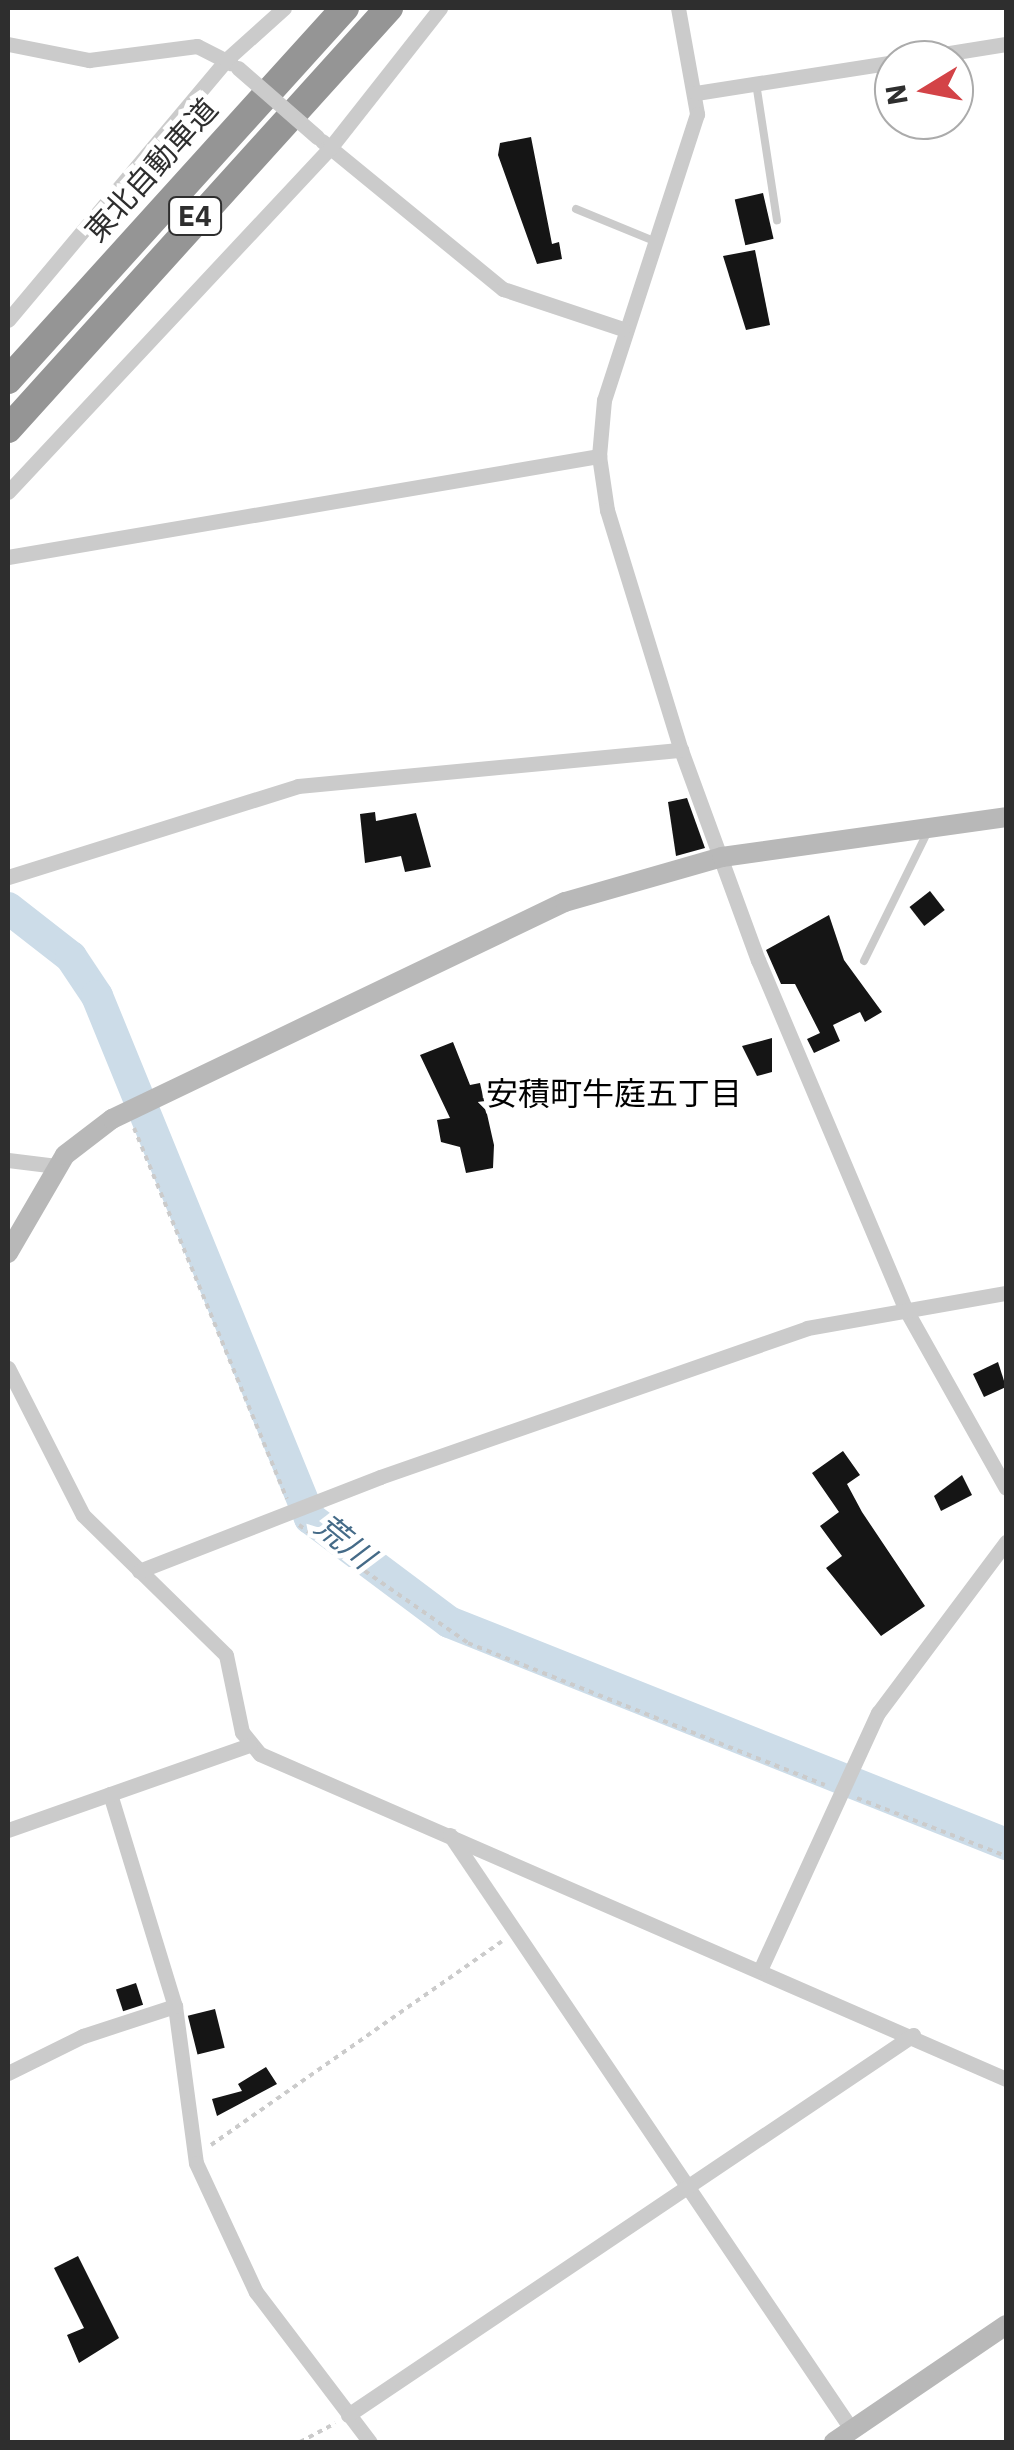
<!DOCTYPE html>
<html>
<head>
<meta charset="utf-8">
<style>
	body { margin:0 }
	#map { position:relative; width:1014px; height:2450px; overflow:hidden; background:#fff; font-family:"IBM Plex Sans","Noto Sans JP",sans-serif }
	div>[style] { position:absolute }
	.river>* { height:32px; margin:-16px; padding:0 16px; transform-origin:16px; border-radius:16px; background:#ccdce8 }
	.building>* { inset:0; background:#151515; transform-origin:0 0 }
	.path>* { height:4px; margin-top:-2px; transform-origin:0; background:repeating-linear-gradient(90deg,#cbcbcb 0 5px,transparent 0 10px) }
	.lane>* { height:8px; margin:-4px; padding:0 4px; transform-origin:4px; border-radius:4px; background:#cbcbcb }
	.street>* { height:15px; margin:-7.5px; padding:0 7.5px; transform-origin:7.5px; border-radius:7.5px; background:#cbcbcb }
	.secondary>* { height:20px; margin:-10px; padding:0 10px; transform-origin:10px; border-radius:10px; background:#b8b8b8 }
	.highway>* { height:28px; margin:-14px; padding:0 14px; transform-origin:14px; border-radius:14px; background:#959595 }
	.street-bridge>* { height:15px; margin:-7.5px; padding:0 7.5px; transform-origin:7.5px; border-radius:7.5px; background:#cbcbcb }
	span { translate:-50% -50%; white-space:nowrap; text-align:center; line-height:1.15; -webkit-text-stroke:10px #fff; paint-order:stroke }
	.shield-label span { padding:2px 8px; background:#fff; border:2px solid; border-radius:8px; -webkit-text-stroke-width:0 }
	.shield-label { font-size:28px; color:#2e2e2e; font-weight:700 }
	.street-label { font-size:30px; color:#2e2e2e }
	.neighbourhood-label { font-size:32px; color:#000 }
	.water-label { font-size:32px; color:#456b88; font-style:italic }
	.frame { position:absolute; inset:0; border:10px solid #2e2e2e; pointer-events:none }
	.north { position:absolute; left:874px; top:40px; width:100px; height:100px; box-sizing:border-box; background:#fff; border:2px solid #ababab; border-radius:50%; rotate:260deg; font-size:28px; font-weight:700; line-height:40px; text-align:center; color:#2e2e2e }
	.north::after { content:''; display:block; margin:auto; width:35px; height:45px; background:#d34347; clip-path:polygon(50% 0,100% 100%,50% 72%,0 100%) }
</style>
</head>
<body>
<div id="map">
	<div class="river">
		<i style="left:8px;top:908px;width:80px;rotate:37.9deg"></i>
		<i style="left:71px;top:957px;width:47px;rotate:56.3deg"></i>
		<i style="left:97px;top:996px;width:564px;rotate:67.8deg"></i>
		<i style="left:310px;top:1518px;width:174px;rotate:36.8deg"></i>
		<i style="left:449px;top:1622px;width:600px;rotate:21.73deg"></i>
	</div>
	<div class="building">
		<i style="clip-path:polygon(531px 137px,552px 244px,559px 242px,562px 259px,537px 264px,498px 155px,500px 143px)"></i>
		<i style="left:763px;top:193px;width:47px;height:29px;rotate:77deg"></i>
		<i style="clip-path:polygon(755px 250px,770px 325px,746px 330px,723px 256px)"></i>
		<i style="clip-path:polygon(687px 798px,705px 848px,676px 856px,668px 802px)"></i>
		<i style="clip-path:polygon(375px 812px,376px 821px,416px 813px,431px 867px,405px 872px,401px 856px,365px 863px,360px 814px)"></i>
		<i style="left:930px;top:891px;width:24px;height:26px;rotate:52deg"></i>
		<i style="clip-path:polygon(829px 915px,844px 960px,882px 1012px,865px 1022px,860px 1012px,833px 1025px,840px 1041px,814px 1053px,807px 1039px,820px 1033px,795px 984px,781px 984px,766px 950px)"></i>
		<i style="clip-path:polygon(772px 1038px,772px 1072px,757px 1076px,742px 1046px)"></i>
		<i style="clip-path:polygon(453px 1042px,470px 1085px,480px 1083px,494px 1145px,493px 1168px,466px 1173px,460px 1147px,441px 1142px,437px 1120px,450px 1118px,420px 1055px)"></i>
		<i style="clip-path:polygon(998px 1362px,1006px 1387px,984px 1397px,973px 1374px)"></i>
		<i style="clip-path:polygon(843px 1451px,860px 1475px,847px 1484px,862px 1512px,925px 1606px,881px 1636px,826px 1568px,842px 1556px,820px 1526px,839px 1512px,812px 1473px)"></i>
		<i style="clip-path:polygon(962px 1475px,972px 1495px,941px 1511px,934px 1496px)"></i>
		<i style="left:136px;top:1983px;width:23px;height:21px;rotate:72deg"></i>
		<i style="left:215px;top:2009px;width:40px;height:28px;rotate:76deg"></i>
		<i style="clip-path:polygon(266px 2067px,277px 2084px,217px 2116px,212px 2099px,242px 2091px,238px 2084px)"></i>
		<i style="clip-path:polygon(78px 2256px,119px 2338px,79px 2363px,67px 2335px,84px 2328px,54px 2268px)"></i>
	</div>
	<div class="path">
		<i style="left:134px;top:1128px;width:401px;rotate:67.6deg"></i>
		<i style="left:299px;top:1525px;width:206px;rotate:34.9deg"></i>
		<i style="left:468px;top:1643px;width:384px;rotate:21.7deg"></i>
		<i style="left:857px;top:1798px;width:160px;rotate:21.3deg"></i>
		<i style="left:211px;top:2145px;width:355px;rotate:-35deg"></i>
		<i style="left:300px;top:2442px;width:40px;rotate:-28deg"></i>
	</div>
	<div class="lane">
		<i style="left:756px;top:83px;width:139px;rotate:81.3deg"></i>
		<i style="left:576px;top:209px;width:84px;rotate:22.3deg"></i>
		<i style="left:864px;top:961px;width:143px;rotate:-63.8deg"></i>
	</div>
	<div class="street">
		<i style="left:678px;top:8px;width:108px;rotate:79.8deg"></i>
		<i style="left:697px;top:114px;width:301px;rotate:108deg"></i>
		<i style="left:604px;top:400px;width:56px;rotate:95.1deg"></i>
		<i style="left:599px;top:456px;width:55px;rotate:81.6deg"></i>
		<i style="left:607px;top:510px;width:251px;rotate:72.9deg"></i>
		<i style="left:681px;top:750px;width:224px;rotate:69.9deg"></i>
		<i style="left:758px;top:960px;width:380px;rotate:67.1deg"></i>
		<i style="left:906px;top:1310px;width:204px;rotate:60.7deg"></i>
		<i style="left:8px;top:44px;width:83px;rotate:11.2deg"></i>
		<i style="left:89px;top:60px;width:109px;rotate:-7.4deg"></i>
		<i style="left:197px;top:46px;width:38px;rotate:27deg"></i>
		<i style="left:906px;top:60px;width:101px;rotate:-9.1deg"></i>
		<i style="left:696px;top:93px;width:200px;rotate:-8.9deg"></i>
		<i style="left:322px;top:141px;width:234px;rotate:39.3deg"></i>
		<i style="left:503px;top:289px;width:126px;rotate:18.4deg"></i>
		<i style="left:8px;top:320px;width:339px;rotate:-50deg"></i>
		<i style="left:226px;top:60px;width:78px;rotate:-41.9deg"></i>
		<i style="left:8px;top:492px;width:471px;rotate:-46.9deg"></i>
		<i style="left:330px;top:148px;width:178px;rotate:-51.8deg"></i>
		<i style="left:8px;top:557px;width:600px;rotate:-9.7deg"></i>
		<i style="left:8px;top:877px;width:304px;rotate:-17.4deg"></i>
		<i style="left:298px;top:786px;width:385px;rotate:-5.4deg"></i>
		<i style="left:8px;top:1160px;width:49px;rotate:7deg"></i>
		<i style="left:8px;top:1368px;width:165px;rotate:63deg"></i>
		<i style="left:83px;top:1515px;width:200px;rotate:44.4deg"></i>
		<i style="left:226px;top:1655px;width:79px;rotate:78.3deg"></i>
		<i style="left:242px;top:1732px;width:28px;rotate:51deg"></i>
		<i style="left:260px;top:1754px;width:814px;rotate:23.54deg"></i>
		<i style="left:139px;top:1571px;width:259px;rotate:-21.3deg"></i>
		<i style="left:380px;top:1477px;width:452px;rotate:-19.2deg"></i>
		<i style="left:807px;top:1328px;width:202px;rotate:-10deg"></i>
		<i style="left:110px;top:1794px;width:222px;rotate:73deg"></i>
		<i style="left:175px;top:2006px;width:158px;rotate:82.4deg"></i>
		<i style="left:196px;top:2163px;width:142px;rotate:65.1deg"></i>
		<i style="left:256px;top:2292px;width:188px;rotate:52.8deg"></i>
		<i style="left:8px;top:1830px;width:256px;rotate:-19.4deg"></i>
		<i style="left:450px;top:1835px;width:718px;rotate:55.96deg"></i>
		<i style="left:761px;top:1968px;width:281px;rotate:-65.4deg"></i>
		<i style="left:878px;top:1713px;width:214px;rotate:-53.2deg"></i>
		<i style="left:8px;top:2073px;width:84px;rotate:-26.3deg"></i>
		<i style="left:83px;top:2036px;width:97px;rotate:-18.1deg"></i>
		<i style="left:348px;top:2415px;width:681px;rotate:-33.92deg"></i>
	</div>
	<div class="secondary">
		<i style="left:8px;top:1253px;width:113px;rotate:-59.8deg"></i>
		<i style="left:65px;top:1155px;width:59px;rotate:-37.5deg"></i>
		<i style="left:112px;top:1119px;width:502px;rotate:-25.6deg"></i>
		<i style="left:565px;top:902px;width:163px;rotate:-16deg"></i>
		<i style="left:722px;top:857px;width:287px;rotate:-8deg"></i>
		<i style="left:834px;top:2442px;width:208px;rotate:-34.2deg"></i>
	</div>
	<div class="highway">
		<i style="left:8px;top:380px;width:502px;rotate:-47.83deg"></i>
		<i style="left:8px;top:429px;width:568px;rotate:-47.86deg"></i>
	</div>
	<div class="street-bridge">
		<i style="left:238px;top:68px;width:105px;rotate:41.1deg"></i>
	</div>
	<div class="shield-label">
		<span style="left:195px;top:216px">E4</span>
	</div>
	<div class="street-label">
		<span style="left:151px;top:170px;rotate:-48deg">東北自動車道</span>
	</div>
	<div class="neighbourhood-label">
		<span style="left:614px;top:1093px">安積町牛庭五丁目</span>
	</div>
	<div class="water-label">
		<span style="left:345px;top:1541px;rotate:39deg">荒川</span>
	</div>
	<div class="frame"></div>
	<div class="north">N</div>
</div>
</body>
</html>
